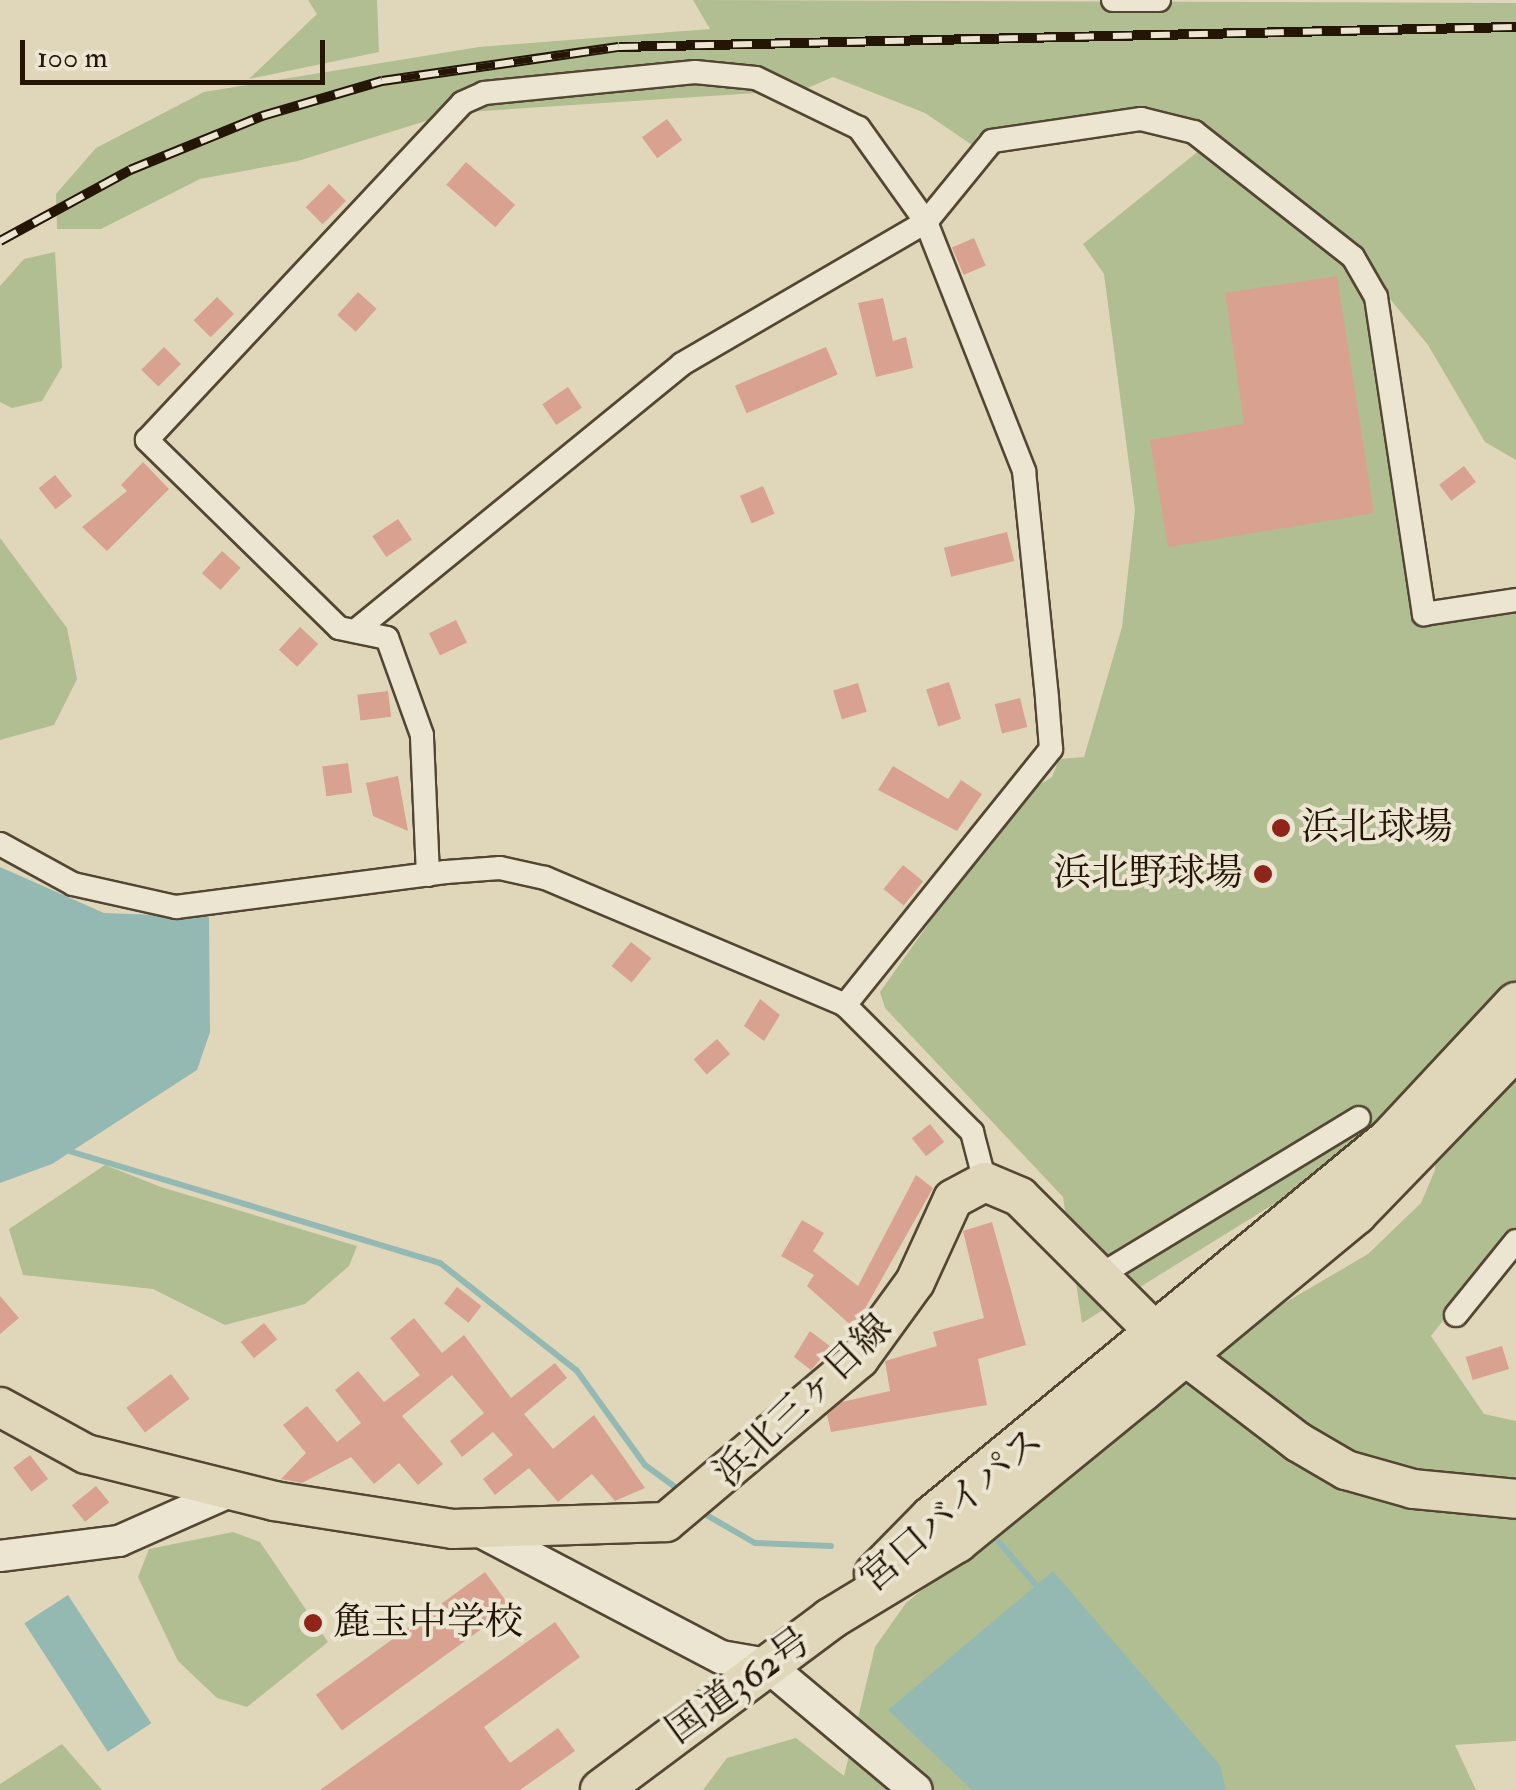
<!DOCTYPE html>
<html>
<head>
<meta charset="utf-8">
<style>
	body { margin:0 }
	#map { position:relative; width:1516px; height:1790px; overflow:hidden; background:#e0d7ba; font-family:"IM FELL Double Pica","Noto Serif JP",serif }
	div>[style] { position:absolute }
	.green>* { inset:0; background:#b1be91 }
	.water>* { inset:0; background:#94b9b3; transform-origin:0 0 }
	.stream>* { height:6px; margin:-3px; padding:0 3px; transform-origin:3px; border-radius:3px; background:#94b9b3 }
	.building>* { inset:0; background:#d9a18f; transform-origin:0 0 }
	.roads { filter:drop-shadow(2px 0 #534632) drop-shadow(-2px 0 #534632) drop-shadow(0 2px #534632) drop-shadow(0 -2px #534632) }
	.minor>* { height:22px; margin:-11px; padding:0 11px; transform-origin:11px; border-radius:11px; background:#ebe5d2 }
	.tertiary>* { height:30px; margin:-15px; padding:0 15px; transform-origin:15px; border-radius:15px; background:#ebe5d2 }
	.secondary>* { height:32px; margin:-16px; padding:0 16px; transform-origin:16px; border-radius:16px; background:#ebe5d2 }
	.primary>* { height:38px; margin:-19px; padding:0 19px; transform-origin:19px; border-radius:19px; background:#e0d7ba }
	.trunk>* { height:40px; margin:-20px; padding:0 20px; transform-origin:20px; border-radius:20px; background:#e0d7ba }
	.rail>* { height:10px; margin-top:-5px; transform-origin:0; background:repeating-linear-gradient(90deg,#ebe5d2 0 19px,#241504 0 38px); box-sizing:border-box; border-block:2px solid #241504 }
	.dots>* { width:28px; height:28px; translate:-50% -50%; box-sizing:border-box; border:5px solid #ebe5d2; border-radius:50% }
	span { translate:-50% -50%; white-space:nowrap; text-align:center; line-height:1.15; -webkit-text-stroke:8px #ebe5d2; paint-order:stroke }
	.poi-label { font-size:38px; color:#241504 }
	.left { translate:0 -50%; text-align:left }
	.right { translate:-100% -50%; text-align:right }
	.street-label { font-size:38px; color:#241504 }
	.scale { position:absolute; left:20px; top:40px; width:305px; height:45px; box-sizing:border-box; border:5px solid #241504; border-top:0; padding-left:12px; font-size:30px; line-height:35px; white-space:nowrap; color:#241504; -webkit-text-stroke:8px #ebe5d2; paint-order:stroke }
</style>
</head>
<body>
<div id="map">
	<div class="green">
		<i style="clip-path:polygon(308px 0,377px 0,379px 52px,249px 79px,317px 14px)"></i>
		<i style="clip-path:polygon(693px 0,1516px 3px,1516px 460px,1485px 442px,1428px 345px,1376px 282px,1207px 133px,1025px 126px,978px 135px,972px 145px,925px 113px,833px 77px,803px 90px,451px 113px,298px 161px,200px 179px,101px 229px,57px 229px,56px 194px,96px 148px,204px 92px,479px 47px,710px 29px)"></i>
		<i style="clip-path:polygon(1201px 149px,1349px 269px,1370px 300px,1415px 618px,1516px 610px,1516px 1228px,1431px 1336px,1484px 1414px,1516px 1421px,1516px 1741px,1455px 1745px,1476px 1790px,703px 1790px,727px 1758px,796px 1738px,844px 1776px,875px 1647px,906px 1603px,1259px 1318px,1368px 1254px,1421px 1203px,1435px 1170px,1436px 1131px,1340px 1163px,1082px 1323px,1063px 1197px,885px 1008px,880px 992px,1018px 798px,1052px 777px,1059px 759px,1084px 757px,1122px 627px,1135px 510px,1104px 274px,1083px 244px)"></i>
		<i style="clip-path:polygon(55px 252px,62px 367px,42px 401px,12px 408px,0 402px,0 286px,24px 259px)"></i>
		<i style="clip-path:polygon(0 538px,67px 628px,77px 679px,54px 725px,0 740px)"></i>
		<i style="clip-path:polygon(105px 1165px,161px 1187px,357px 1246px,349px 1266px,305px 1304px,225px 1325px,153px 1289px,23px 1275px,9px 1229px)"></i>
		<i style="clip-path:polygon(233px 1532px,260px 1542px,328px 1642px,247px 1707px,217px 1698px,178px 1661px,138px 1577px,149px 1549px)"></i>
		<i style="clip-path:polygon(62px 1744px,102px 1790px,0 1790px,0 1784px)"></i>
	</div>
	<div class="water">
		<i style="clip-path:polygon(0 867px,104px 913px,209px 917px,210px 1032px,197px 1070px,52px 1164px,0 1183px)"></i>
		<i style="clip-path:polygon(1053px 1571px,1220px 1765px,1226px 1790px,972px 1790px,888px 1710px)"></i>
		<i style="left:68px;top:1595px;width:153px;height:52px;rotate:57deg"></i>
	</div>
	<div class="stream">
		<i style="left:69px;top:1151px;width:388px;rotate:16.8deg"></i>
		<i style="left:440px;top:1263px;width:174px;rotate:38.2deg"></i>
		<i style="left:577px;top:1371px;width:116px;rotate:54.1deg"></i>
		<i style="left:645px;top:1465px;width:46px;rotate:36.1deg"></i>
		<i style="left:703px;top:1513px;width:60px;rotate:30deg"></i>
		<i style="left:755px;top:1543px;width:76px;rotate:2.3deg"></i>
		<i style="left:999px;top:1542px;width:57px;rotate:49.3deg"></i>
	</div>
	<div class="building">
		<i style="left:667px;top:119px;width:26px;height:31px;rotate:54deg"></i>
		<i style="left:466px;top:162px;width:65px;height:30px;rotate:41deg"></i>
		<i style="left:329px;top:184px;width:24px;height:33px;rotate:45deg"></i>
		<i style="left:974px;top:238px;width:30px;height:24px;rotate:67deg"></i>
		<i style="clip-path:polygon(1337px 276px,1374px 513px,1168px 547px,1150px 440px,1244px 424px,1225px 293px)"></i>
		<i style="left:358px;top:292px;width:25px;height:31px;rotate:42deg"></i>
		<i style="left:217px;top:297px;width:24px;height:33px;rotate:45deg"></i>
		<i style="clip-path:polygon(883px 298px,893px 341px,906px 337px,913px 368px,876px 377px,858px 303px)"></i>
		<i style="left:164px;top:347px;width:24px;height:32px;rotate:45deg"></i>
		<i style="left:826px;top:347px;width:30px;height:99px;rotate:67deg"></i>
		<i style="left:568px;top:387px;width:25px;height:31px;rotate:56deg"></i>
		<i style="clip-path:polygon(143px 462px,169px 489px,107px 551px,82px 527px,127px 491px,121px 485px)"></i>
		<i style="left:1464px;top:466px;width:20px;height:31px;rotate:53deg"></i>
		<i style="left:55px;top:475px;width:27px;height:21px;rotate:51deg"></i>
		<i style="left:763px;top:486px;width:30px;height:25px;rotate:67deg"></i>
		<i style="left:398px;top:519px;width:25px;height:31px;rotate:56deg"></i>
		<i style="left:1007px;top:532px;width:30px;height:65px;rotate:76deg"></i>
		<i style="left:222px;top:551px;width:25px;height:30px;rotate:42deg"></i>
		<i style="left:456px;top:620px;width:25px;height:30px;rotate:64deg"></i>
		<i style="left:300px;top:627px;width:25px;height:31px;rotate:43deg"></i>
		<i style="left:949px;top:682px;width:39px;height:24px;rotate:72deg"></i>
		<i style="left:858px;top:683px;width:30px;height:26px;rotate:73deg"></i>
		<i style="left:388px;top:691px;width:26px;height:31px;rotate:83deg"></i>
		<i style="left:1020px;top:698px;width:30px;height:26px;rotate:76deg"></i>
		<i style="left:348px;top:763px;width:30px;height:26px;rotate:82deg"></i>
		<i style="clip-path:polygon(893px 766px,948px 799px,961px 780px,982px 794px,957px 831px,878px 790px)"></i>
		<i style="clip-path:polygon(398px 776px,408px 831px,373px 816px,366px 783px)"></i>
		<i style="left:903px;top:865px;width:26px;height:31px;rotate:39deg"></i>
		<i style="left:631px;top:942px;width:26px;height:31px;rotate:39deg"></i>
		<i style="clip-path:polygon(760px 999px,780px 1015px,764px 1041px,744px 1026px)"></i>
		<i style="left:717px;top:1039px;width:20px;height:31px;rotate:49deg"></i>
		<i style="left:930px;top:1124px;width:23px;height:23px;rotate:52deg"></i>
		<i style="clip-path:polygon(916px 1175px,933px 1188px,854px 1328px,807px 1286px,814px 1275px,781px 1256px,802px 1220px,824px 1233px,813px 1251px,858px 1286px)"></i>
		<i style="clip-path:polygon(992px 1222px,1026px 1345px,978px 1359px,987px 1405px,831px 1432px,827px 1415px,842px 1402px,890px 1391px,885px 1361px,937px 1346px,933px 1332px,984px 1318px,963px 1231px)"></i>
		<i style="left:457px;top:1287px;width:31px;height:21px;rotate:38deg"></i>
		<i style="clip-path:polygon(0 1296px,19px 1318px,0 1334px)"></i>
		<i style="clip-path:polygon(414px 1318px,442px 1353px,464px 1335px,511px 1398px,555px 1363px,567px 1378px,524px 1414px,553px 1449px,594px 1415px,645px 1488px,615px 1501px,592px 1474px,558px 1502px,529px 1468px,495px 1495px,483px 1479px,513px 1455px,493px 1432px,462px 1457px,450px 1441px,484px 1413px,452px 1375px,402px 1416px,443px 1464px,418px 1485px,399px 1463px,374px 1484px,351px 1457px,302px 1483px,281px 1479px,306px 1453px,283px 1425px,307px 1406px,337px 1442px,361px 1423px,335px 1390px,358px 1371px,384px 1402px,420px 1375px,390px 1338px)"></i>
		<i style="left:264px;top:1323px;width:21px;height:30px;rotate:51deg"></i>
		<i style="clip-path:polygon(810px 1331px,831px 1347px,811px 1370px,794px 1357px)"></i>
		<i style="left:1502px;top:1346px;width:24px;height:38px;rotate:73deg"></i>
		<i style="left:171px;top:1374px;width:31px;height:56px;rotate:53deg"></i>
		<i style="left:30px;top:1455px;width:30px;height:21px;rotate:53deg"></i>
		<i style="left:96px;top:1486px;width:21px;height:31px;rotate:51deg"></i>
		<i style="left:485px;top:1572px;width:44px;height:209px;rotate:54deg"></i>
		<i style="clip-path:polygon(555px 1622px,580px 1657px,484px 1727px,510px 1763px,558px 1728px,575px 1751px,520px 1790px,320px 1790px)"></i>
	</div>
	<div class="roads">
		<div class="minor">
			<i style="left:1113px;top:0;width:46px"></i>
			<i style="left:355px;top:631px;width:422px;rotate:-39.2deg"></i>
			<i style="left:682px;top:364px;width:282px;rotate:-30.2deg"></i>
			<i style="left:926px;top:222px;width:104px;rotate:-50.8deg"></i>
			<i style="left:992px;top:141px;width:151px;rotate:-8.4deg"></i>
			<i style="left:1141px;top:119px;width:55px;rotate:13.8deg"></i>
			<i style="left:1194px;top:132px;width:202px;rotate:38.2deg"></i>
			<i style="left:1353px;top:257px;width:46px;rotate:60.1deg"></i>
			<i style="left:1376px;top:297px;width:321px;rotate:81.4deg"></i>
			<i style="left:1424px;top:614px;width:93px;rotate:-8.7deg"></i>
			<i style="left:0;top:844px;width:83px;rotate:28.7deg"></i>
			<i style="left:73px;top:884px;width:106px;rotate:12.6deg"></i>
			<i style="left:176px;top:907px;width:272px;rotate:-7.4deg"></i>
			<i style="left:446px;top:872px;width:54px;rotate:-4.2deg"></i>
			<i style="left:500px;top:868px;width:46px;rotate:12.5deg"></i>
			<i style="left:545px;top:878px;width:326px;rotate:22.9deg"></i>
			<i style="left:845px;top:1005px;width:180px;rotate:45deg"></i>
			<i style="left:972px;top:1132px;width:52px;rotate:75.4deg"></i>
			<i style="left:428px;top:875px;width:140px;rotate:-92.5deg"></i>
			<i style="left:422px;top:735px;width:103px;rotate:-109.8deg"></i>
			<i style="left:387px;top:638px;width:49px;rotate:-168.2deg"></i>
			<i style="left:339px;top:628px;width:269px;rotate:-135.6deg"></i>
			<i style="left:147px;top:440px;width:461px;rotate:-46.9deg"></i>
			<i style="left:462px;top:103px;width:24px;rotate:-24deg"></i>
			<i style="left:484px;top:93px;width:212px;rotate:-5.7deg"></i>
			<i style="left:695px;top:72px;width:61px;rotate:5.6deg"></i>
			<i style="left:756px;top:78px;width:114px;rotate:25.9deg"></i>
			<i style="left:859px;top:128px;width:115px;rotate:54.5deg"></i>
			<i style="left:926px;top:222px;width:268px;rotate:68.5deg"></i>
			<i style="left:1024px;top:471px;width:229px;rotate:84.2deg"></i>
			<i style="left:1047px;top:699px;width:50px;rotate:85.4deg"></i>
			<i style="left:1051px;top:749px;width:329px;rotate:128.8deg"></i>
			<i style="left:1099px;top:1276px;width:304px;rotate:-31.3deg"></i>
			<i style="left:1456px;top:1315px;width:95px;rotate:-51deg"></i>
		</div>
		<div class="tertiary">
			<i style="left:0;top:1556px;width:120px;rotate:-7.2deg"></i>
			<i style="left:119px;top:1541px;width:124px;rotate:-23.9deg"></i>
		</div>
		<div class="secondary">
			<i style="left:475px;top:1528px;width:278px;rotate:27.7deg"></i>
			<i style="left:721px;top:1657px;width:47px;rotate:9.9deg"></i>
			<i style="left:767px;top:1665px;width:194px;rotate:40deg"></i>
		</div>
		<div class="primary">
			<i style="left:0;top:1407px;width:98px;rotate:28.7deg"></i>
			<i style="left:86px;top:1454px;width:194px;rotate:14deg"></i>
			<i style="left:274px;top:1501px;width:181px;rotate:8.9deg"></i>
			<i style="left:453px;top:1529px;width:213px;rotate:-1.9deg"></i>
			<i style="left:666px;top:1522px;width:253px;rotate:-40.2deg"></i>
			<i style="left:859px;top:1359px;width:95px;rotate:-54deg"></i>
			<i style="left:915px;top:1282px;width:91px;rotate:-65.4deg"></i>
			<i style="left:953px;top:1199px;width:36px;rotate:-28deg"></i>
			<i style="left:985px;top:1182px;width:38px;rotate:23deg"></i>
			<i style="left:1020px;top:1197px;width:197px;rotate:45deg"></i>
			<i style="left:1159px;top:1336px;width:175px;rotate:37.3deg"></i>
			<i style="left:1298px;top:1442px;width:56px;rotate:30.3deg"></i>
			<i style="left:1346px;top:1470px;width:70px;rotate:15.8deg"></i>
			<i style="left:1413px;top:1489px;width:103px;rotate:5.5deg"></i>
		</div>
		<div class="trunk">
			<i style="left:875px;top:1574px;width:80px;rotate:-45.5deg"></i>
			<i style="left:931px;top:1517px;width:594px;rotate:-39.53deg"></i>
			<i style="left:1389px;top:1139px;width:186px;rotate:-47deg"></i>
			<i style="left:601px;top:1790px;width:286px;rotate:-36.7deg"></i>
			<i style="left:830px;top:1619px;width:149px;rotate:-31.2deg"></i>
			<i style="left:957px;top:1542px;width:239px;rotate:-39.2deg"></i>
			<i style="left:1142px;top:1391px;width:278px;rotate:-39.6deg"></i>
			<i style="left:1356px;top:1214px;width:230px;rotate:-45.9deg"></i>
		</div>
	</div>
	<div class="rail">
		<i style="left:0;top:241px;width:148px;rotate:-28.6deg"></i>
		<i style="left:130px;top:170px;width:143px;rotate:-22.2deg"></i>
		<i style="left:262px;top:116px;width:125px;rotate:-16.3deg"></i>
		<i style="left:382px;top:81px;width:239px;rotate:-8.2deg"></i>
		<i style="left:619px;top:47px;width:897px;rotate:-1.28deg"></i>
	</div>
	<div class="dots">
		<i style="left:1281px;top:828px;background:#8f2418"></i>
		<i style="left:1263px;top:874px;background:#8f2418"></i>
		<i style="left:313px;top:1623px;background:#8f2418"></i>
	</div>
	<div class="poi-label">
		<span class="left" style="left:1301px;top:828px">浜北球場</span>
		<span class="right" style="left:1243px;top:874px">浜北野球場</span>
		<span class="left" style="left:333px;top:1623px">麁玉中学校</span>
	</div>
	<div class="street-label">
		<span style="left:803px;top:1401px;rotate:-44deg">浜北三ヶ日線</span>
		<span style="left:952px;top:1510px;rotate:-41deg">宮口バイパス</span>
		<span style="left:739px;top:1686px;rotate:-36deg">国道362号</span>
	</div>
	<div class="scale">100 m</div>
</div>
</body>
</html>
